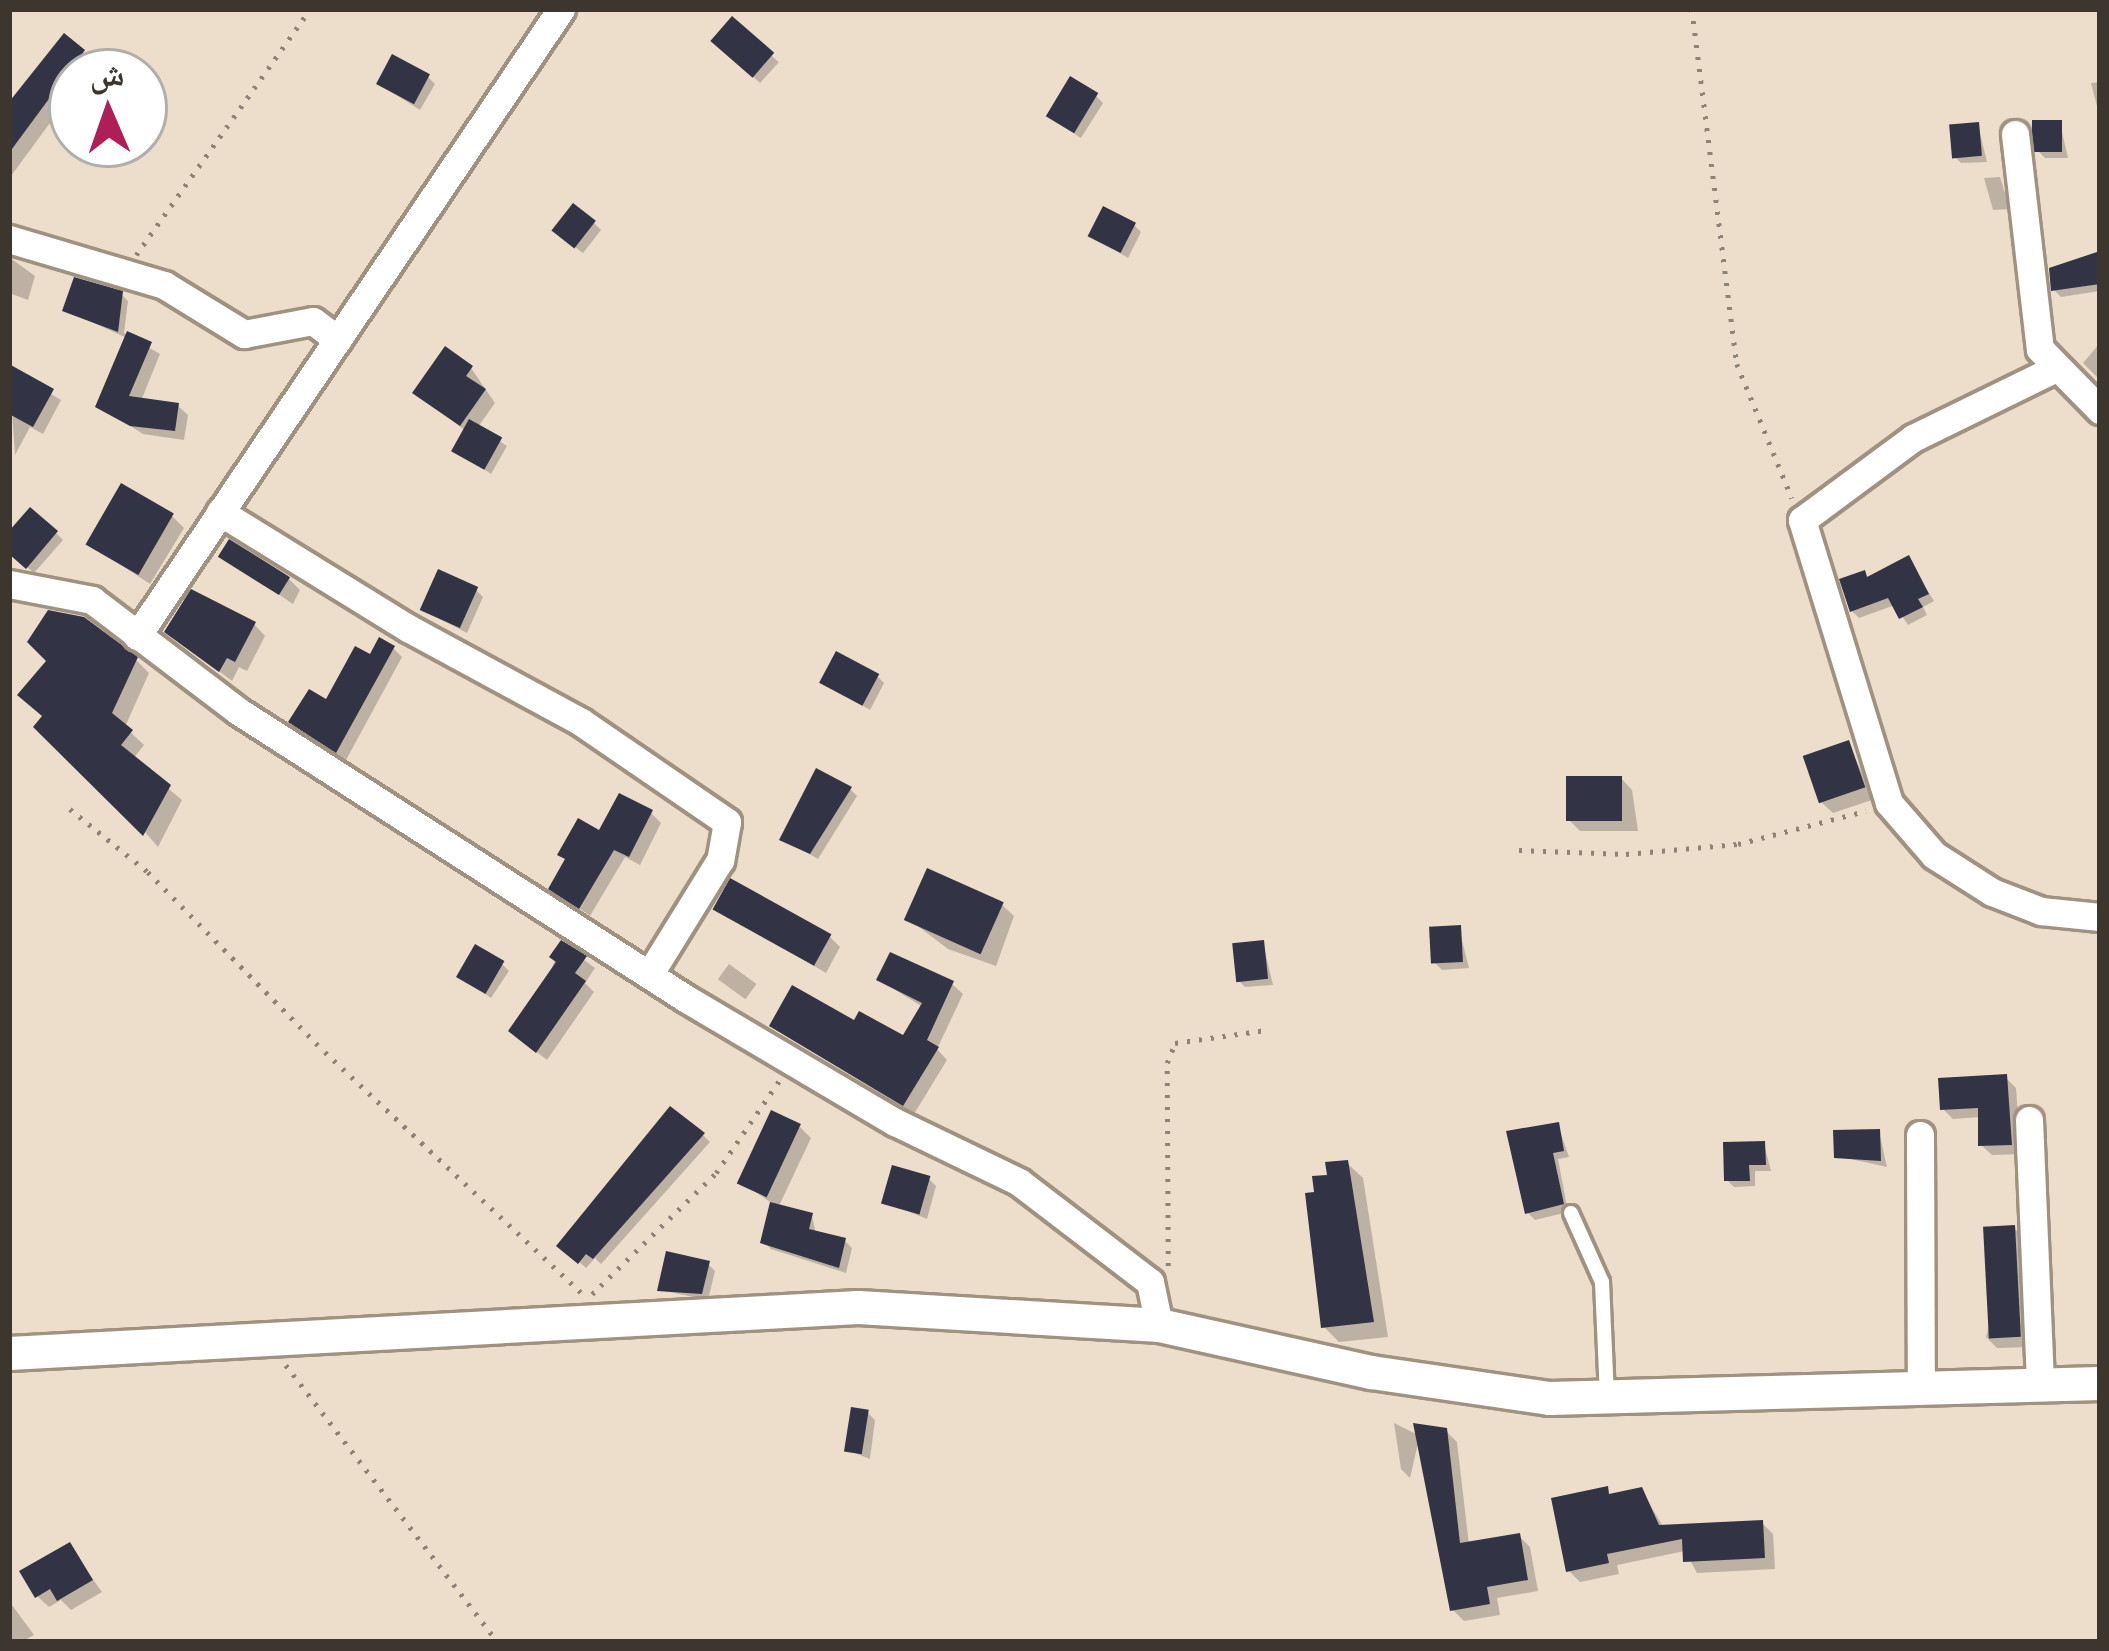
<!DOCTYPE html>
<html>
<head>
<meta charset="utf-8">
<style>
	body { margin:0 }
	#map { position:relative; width:2109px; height:1651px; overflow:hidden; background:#eddecc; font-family:Karla,"Noto Naskh Arabic",sans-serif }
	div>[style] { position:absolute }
	.shadow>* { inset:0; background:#0003; transform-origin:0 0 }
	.building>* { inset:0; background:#323344; transform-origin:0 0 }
	.path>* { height:4.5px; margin-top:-2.25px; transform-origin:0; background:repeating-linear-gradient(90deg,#8d8377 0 3px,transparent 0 12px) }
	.roads { filter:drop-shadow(3px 0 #a09281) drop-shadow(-3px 0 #a09281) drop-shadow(0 3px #a09281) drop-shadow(0 -3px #a09281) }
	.service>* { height:14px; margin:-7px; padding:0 7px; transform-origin:7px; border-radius:7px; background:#fff }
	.minor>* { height:27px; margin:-13.5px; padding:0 13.5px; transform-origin:13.5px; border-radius:13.5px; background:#fff }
	.tertiary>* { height:33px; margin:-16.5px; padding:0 16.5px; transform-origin:16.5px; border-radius:16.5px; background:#fff }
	span { translate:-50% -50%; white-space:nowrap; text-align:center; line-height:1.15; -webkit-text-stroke:12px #fff; paint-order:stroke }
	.frame { position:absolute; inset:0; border:12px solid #3c362f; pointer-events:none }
	.north { position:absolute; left:48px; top:48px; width:120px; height:120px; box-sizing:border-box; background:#fff; border:3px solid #b1afac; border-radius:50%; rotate:358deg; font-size:33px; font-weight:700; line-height:48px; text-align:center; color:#3c362f }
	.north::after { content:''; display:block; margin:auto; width:42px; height:54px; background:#ae1e57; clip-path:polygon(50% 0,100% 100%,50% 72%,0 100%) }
</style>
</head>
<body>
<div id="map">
	<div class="shadow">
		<i style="left:732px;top:20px;width:63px;height:28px;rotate:42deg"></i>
		<i style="clip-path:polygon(83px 52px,94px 63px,72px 72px,72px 93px,11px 176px,9px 107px)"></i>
		<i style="clip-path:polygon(428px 77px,435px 84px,420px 110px,379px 84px)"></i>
		<i style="clip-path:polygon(2100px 82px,2100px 118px,2091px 83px)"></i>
		<i style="clip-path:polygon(1096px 96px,1103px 103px,1081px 138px,1056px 122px)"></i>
		<i style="clip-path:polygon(2060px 123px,2068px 158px,2045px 158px,2038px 151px)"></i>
		<i style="clip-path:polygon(1978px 125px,1987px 162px,1961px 163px,1954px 156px)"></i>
		<i style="clip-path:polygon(2000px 177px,2010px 209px,1993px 210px,1984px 178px)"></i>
		<i style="clip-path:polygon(594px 223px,601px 230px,583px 253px,562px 237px)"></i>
		<i style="clip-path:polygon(1134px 225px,1141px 232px,1128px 258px,1092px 236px)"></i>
		<i style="clip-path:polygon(2100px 255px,2100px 291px,2061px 297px,2054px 290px)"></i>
		<i style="clip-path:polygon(9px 257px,35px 276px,28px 300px,9px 293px)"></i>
		<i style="clip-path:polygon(121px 294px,128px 301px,124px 333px,160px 354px,141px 401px,178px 406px,188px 415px,184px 440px,143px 434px,99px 406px,127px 338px,65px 310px)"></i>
		<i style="clip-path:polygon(2100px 343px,2100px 380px,2083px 363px)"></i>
		<i style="clip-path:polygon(9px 368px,61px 400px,43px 434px,30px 427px,15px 455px)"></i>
		<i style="clip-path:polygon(471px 368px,495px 403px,478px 427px,507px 446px,491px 474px,455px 450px,466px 431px,416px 392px)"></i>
		<i style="clip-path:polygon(172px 516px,184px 528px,150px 584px,89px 544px)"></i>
		<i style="clip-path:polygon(56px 533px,63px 540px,34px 573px,9px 552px,9px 536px)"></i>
		<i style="clip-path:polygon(223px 557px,289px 579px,300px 590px,293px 604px)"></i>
		<i style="clip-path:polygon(1908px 559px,1934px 601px,1923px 607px,1927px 615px,1908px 625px,1895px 605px,1859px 618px,1852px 611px,1864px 573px,1870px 579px)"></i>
		<i style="clip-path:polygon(476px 590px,483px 597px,467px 633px,423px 610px)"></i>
		<i style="clip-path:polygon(254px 624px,265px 636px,247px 671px,239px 667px,232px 681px,168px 632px)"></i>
		<i style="clip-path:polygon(393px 648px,402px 657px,346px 760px,292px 721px,328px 704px,371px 658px)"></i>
		<i style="clip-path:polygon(136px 660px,149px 673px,125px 727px,144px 745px,133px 759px,182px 800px,158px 847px,45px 717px,50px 661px)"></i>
		<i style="clip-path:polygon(877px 676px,884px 683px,870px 710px,823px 682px)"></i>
		<i style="clip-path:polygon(1848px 744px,1875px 799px,1833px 813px,1821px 802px)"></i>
		<i style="clip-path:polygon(1621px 778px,1632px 790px,1638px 831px,1580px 831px,1569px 820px)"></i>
		<i style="clip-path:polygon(850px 789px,857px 796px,818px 859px,783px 839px)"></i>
		<i style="clip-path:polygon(651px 813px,661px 823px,640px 865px,625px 857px,590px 916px,552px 888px,600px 835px)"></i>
		<i style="clip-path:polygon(1002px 905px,1014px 916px,996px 966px,948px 949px,911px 921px)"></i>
		<i style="clip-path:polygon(715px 908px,830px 937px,840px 947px,826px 973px)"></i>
		<i style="clip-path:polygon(1459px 928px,1469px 968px,1442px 970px,1435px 963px)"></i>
		<i style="clip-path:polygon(1263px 943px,1273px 985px,1245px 987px,1238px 980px)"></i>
		<i style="clip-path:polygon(562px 944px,595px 968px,585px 983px,594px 992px,547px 1060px,521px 1040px)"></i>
		<i style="clip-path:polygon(502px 964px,509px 971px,491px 998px,459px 975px)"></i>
		<i style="left:729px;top:964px;width:34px;height:19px;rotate:36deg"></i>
		<i style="clip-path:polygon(879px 980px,952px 984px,963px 994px,937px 1049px,947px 1060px,914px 1114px,772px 1026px,856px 1024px,904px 1039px,923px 1007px)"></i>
		<i style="clip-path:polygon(2006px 1078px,2016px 1088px,2021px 1154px,1992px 1155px,1981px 1145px,1981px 1117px,1953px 1119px,1942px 1108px)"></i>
		<i style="clip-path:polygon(1558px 1125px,1569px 1157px,1558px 1159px,1568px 1212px,1535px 1220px,1528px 1213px)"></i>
		<i style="clip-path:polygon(800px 1127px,811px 1138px,778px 1208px,812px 1216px,816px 1234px,845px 1241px,852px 1248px,846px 1273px,771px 1249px,764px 1242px,773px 1204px,741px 1182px)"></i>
		<i style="clip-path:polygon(1879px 1132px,1887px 1167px,1837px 1156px)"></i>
		<i style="clip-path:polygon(703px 1135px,710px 1142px,601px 1264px,595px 1258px,586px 1268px,560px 1245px)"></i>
		<i style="clip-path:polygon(1764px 1144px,1771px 1171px,1755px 1171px,1755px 1186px,1734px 1187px,1727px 1180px)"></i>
		<i style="clip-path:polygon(1347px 1163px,1363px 1178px,1388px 1337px,1339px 1342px,1324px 1327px,1318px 1194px)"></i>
		<i style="clip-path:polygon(929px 1179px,936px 1186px,927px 1219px,885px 1202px)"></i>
		<i style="clip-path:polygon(2014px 1228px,2026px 1240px,2030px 1347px,1997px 1348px,1986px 1337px)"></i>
		<i style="clip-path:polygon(708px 1264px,715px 1271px,708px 1300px,660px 1290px)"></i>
		<i style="clip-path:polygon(868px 1413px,875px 1420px,870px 1459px,847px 1450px)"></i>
		<i style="clip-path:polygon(1394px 1423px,1418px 1435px,1446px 1431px,1457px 1442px,1469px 1545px,1519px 1536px,1530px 1547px,1538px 1591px,1497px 1598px,1500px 1615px,1464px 1621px,1452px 1609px,1419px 1439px,1410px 1478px,1401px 1469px)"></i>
		<i style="clip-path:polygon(1641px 1490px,1664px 1528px,1762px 1523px,1773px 1534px,1775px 1569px,1697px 1573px,1685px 1551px,1617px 1565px,1619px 1574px,1580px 1582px,1569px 1571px)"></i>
		<i style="clip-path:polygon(69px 1546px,102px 1592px,71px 1610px,61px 1600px,49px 1607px,37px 1596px)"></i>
		<i style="clip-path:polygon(9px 1601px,34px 1635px,21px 1642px,9px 1642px)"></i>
	</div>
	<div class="building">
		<i style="left:732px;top:16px;width:56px;height:33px;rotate:41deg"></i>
		<i style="clip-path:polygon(64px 33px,85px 50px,9px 153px,9px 102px)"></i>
		<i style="left:392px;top:54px;width:43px;height:34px;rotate:28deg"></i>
		<i style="left:1070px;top:76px;width:33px;height:47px;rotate:31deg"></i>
		<i style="left:2062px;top:120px;width:32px;height:30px;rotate:90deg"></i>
		<i style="left:1979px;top:122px;width:34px;height:30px;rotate:85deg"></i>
		<i style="left:573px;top:203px;width:29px;height:35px;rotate:38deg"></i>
		<i style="left:1103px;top:206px;width:37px;height:34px;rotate:27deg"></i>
		<i style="clip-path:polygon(2100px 251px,2100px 284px,2051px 291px,2049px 268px)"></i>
		<i style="clip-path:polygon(74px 277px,123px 291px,118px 332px,62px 311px)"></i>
		<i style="clip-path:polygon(127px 331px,152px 342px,129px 396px,179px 403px,175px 431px,130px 426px,95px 407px)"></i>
		<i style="clip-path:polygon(445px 346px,473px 366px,466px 376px,486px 389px,460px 426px,412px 393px)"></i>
		<i style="clip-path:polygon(9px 364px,54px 389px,33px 427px,9px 414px)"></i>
		<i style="left:469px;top:419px;width:38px;height:37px;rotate:29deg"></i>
		<i style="left:121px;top:483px;width:61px;height:71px;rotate:30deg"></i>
		<i style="clip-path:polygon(30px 507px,58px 531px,26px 569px,9px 554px,9px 531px)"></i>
		<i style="left:229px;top:539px;width:72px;height:21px;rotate:32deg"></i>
		<i style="clip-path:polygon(1909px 555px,1929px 594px,1918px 599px,1923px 607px,1899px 619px,1888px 598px,1850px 612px,1839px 579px,1865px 570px,1867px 577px)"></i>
		<i style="left:438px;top:569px;width:44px;height:45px;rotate:24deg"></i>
		<i style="clip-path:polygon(191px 589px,256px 622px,235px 662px,227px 658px,219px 672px,164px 632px)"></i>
		<i style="clip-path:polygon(48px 610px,84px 617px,138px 657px,112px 713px,133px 730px,121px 745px,171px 785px,143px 836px,33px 727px,42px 716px,17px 695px,46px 661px,27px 642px)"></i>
		<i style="clip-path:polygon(379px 637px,395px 646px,336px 753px,288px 722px,309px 689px,326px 699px,355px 646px,370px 654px)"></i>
		<i style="left:836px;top:651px;width:49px;height:36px;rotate:28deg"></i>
		<i style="left:1849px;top:740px;width:50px;height:49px;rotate:71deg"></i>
		<i style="clip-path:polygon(816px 768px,852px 787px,810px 854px,779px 840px)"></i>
		<i style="left:1566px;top:776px;width:56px;height:45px"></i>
		<i style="clip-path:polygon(619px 793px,653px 810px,629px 857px,614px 850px,579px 909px,548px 889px,565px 859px,557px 855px,578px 818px,599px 830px)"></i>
		<i style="left:927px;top:868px;width:84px;height:57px;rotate:24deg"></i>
		<i style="left:730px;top:878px;width:116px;height:36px;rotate:29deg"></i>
		<i style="left:1461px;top:925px;width:37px;height:32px;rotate:87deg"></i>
		<i style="clip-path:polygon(561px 940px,587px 956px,575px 973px,586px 981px,536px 1053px,508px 1031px,556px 962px,549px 957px)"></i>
		<i style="left:1264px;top:940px;width:39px;height:32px;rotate:84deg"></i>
		<i style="left:475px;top:944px;width:34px;height:38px;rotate:30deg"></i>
		<i style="clip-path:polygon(890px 952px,954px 981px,927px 1040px,939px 1047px,903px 1106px,769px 1026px,792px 985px,854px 1020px,859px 1011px,903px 1035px,922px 1003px,876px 980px)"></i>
		<i style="clip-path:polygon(2007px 1074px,2012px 1145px,1978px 1146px,1978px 1108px,1940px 1110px,1938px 1078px)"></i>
		<i style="clip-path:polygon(670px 1106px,705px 1133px,593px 1259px,586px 1254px,578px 1264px,556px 1246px)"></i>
		<i style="left:771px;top:1110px;width:33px;height:81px;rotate:25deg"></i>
		<i style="clip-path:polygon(1559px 1122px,1564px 1151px,1553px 1153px,1564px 1204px,1525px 1214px,1506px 1131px)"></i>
		<i style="clip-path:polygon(1880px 1129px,1881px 1161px,1834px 1158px,1833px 1130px)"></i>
		<i style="clip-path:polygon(1765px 1141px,1766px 1165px,1749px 1165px,1750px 1181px,1724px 1181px,1723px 1142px)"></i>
		<i style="clip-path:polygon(1348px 1160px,1374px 1322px,1321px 1328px,1305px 1193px,1314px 1192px,1312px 1176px,1327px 1175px,1325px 1162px)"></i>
		<i style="left:892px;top:1165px;width:40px;height:40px;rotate:16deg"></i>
		<i style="clip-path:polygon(770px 1202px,813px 1213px,809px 1229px,846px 1238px,839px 1268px,760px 1243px)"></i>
		<i style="left:2015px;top:1225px;width:112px;height:32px;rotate:87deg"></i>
		<i style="clip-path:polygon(666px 1251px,710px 1261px,702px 1294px,657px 1291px)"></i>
		<i style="left:851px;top:1407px;width:18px;height:45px;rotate:9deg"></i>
		<i style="clip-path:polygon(1413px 1423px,1447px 1428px,1460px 1543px,1520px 1533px,1528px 1580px,1487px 1587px,1490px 1604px,1450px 1611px)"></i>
		<i style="clip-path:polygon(1608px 1486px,1609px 1494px,1642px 1487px,1659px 1525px,1763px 1520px,1765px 1558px,1683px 1562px,1682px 1539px,1607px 1554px,1609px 1563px,1566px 1572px,1551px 1498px)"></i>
		<i style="clip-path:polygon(70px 1542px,93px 1580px,57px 1601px,50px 1589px,35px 1598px,19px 1571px)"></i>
	</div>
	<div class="path">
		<i style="left:1692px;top:9px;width:358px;rotate:82.8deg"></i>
		<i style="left:1737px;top:364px;width:145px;rotate:67.7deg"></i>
		<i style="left:136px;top:255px;width:301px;rotate:-54.7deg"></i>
		<i style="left:70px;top:809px;width:100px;rotate:38.9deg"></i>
		<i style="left:148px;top:872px;width:252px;rotate:45.5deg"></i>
		<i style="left:325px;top:1052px;width:355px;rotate:43.2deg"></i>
		<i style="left:1519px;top:850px;width:107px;rotate:2.1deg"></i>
		<i style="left:1626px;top:854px;width:112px;rotate:-5.1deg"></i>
		<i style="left:1738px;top:844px;width:132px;rotate:-14.5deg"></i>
		<i style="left:1168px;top:1266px;width:203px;rotate:-90.3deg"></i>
		<i style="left:1167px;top:1063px;width:22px;rotate:-68deg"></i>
		<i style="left:1175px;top:1043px;width:92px;rotate:-8.1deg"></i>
		<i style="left:592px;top:1294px;width:173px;rotate:-44.3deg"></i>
		<i style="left:716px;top:1173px;width:115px;rotate:-55.6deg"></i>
		<i style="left:286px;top:1365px;width:349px;rotate:52.6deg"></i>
	</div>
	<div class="roads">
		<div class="service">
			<i style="left:1571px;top:1213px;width:76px;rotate:65.8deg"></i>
			<i style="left:1602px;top:1282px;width:116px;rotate:87.5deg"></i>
		</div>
		<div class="minor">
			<i style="left:2015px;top:134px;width:216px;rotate:83.4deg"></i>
			<i style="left:2040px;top:349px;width:86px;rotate:45.5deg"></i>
			<i style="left:9px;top:239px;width:162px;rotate:16.5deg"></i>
			<i style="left:164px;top:285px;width:94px;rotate:31.5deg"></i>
			<i style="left:244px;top:334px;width:70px;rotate:-10.7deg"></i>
			<i style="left:313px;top:321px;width:31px;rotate:37deg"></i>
			<i style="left:2052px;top:370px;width:155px;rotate:153.9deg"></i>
			<i style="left:1913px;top:438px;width:138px;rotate:143.5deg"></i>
			<i style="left:1802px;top:520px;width:296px;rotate:72.9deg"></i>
			<i style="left:1889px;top:803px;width:69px;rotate:49.1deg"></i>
			<i style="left:1934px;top:855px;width:69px;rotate:32.5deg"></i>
			<i style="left:1992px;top:892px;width:53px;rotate:21.2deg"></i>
			<i style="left:2041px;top:911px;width:59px;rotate:5.8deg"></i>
			<i style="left:220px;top:512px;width:221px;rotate:31.7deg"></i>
			<i style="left:408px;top:628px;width:197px;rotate:28.5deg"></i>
			<i style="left:581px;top:722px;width:177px;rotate:34.4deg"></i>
			<i style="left:727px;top:822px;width:39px;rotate:100deg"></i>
			<i style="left:720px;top:860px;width:135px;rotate:121.7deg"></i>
			<i style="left:9px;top:584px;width:85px;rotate:10.9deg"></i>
			<i style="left:92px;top:600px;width:183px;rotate:37.2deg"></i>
			<i style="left:238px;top:711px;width:531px;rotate:32.7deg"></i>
			<i style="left:685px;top:998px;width:244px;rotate:30.6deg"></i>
			<i style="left:895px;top:1122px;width:138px;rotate:25.8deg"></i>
			<i style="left:1019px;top:1182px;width:165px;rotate:37.4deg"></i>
			<i style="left:1150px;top:1282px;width:44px;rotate:78.2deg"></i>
			<i style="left:137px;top:636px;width:757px;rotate:-55.93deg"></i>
			<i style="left:2029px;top:1120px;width:262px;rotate:87.6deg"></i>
			<i style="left:1920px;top:1135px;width:251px;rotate:89.8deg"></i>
		</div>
		<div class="tertiary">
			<i style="left:9px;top:1353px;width:850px;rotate:-3.1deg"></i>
			<i style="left:858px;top:1307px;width:302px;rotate:3.4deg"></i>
			<i style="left:1159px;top:1325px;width:217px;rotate:12.5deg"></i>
			<i style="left:1371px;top:1372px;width:180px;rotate:8.3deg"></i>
			<i style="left:1549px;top:1398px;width:551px;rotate:-1.56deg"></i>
		</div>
	</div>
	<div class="frame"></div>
	<div class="north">ش</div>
</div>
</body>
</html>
